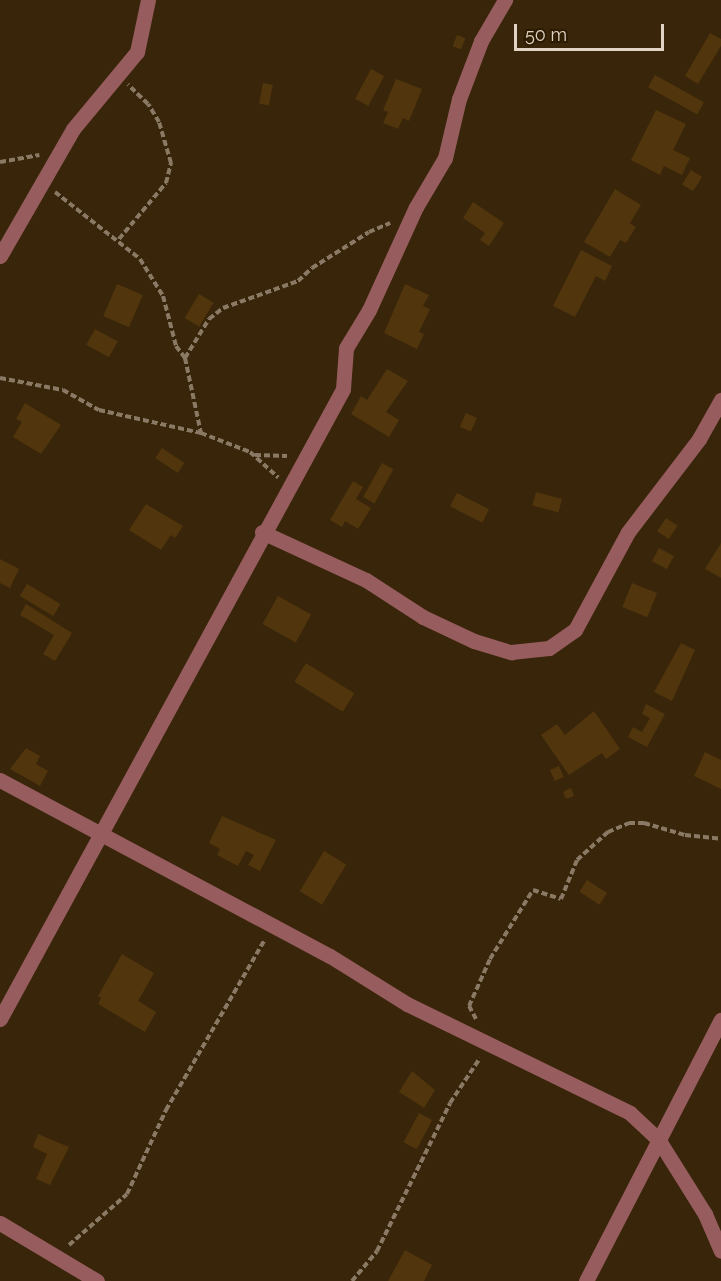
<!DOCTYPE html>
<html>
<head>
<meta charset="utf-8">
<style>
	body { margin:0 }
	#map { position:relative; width:721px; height:1281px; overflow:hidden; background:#38250a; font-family:Raleway,sans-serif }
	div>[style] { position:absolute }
	.building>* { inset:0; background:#51350c; transform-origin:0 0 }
	.path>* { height:4px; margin-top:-2px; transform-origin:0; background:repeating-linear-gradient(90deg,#8a7a65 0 6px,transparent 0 9px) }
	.minor>* { height:15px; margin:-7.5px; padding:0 7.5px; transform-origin:7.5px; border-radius:7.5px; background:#975c5d }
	span { translate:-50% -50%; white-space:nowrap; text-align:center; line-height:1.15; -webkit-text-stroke:4.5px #2d1b01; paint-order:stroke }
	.scale { position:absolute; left:514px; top:24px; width:150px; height:27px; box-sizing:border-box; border:3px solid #e0d3c4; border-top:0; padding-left:8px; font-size:18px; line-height:21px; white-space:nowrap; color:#e0d3c4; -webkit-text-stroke:4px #2d1b01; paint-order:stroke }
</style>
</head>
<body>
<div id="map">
	<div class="building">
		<i style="clip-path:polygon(710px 33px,721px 39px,721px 46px,698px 84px,685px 76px)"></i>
		<i style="left:457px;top:35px;width:9px;height:12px;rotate:21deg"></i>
		<i style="left:371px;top:69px;width:15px;height:34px;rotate:28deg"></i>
		<i style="left:655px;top:75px;width:56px;height:14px;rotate:29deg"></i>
		<i style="clip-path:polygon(396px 79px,422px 89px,409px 121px,403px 118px,398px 129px,383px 123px,388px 112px,383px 110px)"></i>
		<i style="left:263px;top:83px;width:10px;height:21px;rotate:11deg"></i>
		<i style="clip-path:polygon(656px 110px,686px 124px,673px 150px,690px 158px,682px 175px,664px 166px,660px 175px,631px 160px)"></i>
		<i style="left:691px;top:170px;width:13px;height:17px;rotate:32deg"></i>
		<i style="clip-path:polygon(615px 189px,641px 205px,630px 223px,636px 227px,626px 243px,620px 240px,610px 257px,584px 242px)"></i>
		<i style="clip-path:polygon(473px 202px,504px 223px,489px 246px,480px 240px,485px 233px,463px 218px)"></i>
		<i style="clip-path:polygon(581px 250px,612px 266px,605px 281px,596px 276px,575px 317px,553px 306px)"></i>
		<i style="left:117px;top:284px;width:28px;height:35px;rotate:23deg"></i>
		<i style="clip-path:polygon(405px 284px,429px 295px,423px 306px,430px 309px,419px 332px,424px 334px,417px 349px,384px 333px)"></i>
		<i style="left:199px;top:294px;width:17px;height:28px;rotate:31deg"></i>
		<i style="left:95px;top:329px;width:26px;height:18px;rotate:29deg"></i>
		<i style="clip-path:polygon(387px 369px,408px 381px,386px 412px,399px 420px,389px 437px,351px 414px,361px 396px,367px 400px)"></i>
		<i style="clip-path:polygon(25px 403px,61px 425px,41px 454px,13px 437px,22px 422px,16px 419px)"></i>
		<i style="left:466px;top:413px;width:12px;height:15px;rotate:24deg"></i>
		<i style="left:162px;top:448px;width:27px;height:12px;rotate:34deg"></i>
		<i style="left:382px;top:463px;width:13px;height:39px;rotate:29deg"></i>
		<i style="clip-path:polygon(353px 481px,363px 487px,356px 499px,371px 508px,358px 529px,345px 521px,342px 527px,330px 520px)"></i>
		<i style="left:536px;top:492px;width:27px;height:14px;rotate:15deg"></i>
		<i style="left:457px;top:493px;width:36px;height:15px;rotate:27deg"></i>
		<i style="clip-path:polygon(146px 504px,183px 526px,175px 538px,171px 535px,161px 550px,129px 530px)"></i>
		<i style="left:666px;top:518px;width:14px;height:16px;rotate:34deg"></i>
		<i style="clip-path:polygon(721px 543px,721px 578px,705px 569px)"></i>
		<i style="left:659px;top:548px;width:17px;height:15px;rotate:28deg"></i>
		<i style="clip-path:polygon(0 559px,19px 569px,10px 588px,0 583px)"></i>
		<i style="left:632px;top:583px;width:27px;height:26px;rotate:22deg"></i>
		<i style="left:27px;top:584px;width:39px;height:14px;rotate:31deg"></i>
		<i style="left:278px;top:596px;width:38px;height:32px;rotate:29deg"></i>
		<i style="clip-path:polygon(26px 604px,72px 633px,55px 661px,43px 654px,54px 635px,20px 615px)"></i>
		<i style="clip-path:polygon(681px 643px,695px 650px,672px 701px,654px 692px)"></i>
		<i style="left:306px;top:663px;width:57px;height:22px;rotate:32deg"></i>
		<i style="clip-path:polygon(646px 704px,665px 714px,647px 747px,628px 737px,633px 727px,642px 732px,650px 718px,642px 714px)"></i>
		<i style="clip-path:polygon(594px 711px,620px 749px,606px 759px,602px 753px,569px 775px,541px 735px,557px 724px,565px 735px)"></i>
		<i style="clip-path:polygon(26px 748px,40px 756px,36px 764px,48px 771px,40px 786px,10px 769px)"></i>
		<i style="clip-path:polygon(705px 752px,721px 760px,721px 789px,694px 776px)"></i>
		<i style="left:559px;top:766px;width:12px;height:10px;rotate:66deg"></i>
		<i style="clip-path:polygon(571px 788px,574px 796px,566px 799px,563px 792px)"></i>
		<i style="clip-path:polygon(222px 816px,276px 840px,260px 871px,248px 865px,254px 855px,246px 851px,238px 866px,217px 855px,220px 849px,209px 843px)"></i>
		<i style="left:324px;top:851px;width:26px;height:47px;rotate:31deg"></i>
		<i style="left:587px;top:880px;width:24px;height:14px;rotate:33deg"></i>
		<i style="clip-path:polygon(122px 954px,154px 973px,138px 1001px,156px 1012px,145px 1032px,98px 1004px,101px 998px,98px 996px)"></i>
		<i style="clip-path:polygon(412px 1071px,435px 1090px,424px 1108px,399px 1092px)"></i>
		<i style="left:419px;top:1113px;width:15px;height:33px;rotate:28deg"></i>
		<i style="clip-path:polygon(38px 1134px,69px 1147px,50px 1185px,36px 1179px,47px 1154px,33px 1147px)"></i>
		<i style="clip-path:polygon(405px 1250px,432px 1265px,424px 1281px,388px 1281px)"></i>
	</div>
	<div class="path">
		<i style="left:0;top:162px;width:40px;rotate:-10deg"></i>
		<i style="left:55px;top:192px;width:108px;rotate:38.2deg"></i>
		<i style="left:140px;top:259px;width:44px;rotate:58.1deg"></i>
		<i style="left:163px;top:296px;width:52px;rotate:75.4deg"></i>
		<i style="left:176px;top:346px;width:15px;rotate:53deg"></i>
		<i style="left:185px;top:358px;width:77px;rotate:78deg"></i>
		<i style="left:119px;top:239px;width:73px;rotate:-50deg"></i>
		<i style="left:166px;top:183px;width:21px;rotate:-76deg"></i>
		<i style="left:171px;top:163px;width:43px;rotate:-106.3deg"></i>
		<i style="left:159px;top:122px;width:21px;rotate:-121deg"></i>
		<i style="left:148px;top:104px;width:28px;rotate:-136deg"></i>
		<i style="left:185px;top:358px;width:46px;rotate:-58.4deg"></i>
		<i style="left:209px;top:319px;width:18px;rotate:-38deg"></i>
		<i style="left:223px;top:308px;width:80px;rotate:-19.8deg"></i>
		<i style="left:298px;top:281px;width:19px;rotate:-43deg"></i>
		<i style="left:312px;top:268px;width:67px;rotate:-32.3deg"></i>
		<i style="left:369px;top:232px;width:23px;rotate:-23deg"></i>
		<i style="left:0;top:378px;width:64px;rotate:10.8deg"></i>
		<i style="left:63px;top:390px;width:41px;rotate:29.1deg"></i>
		<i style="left:99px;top:410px;width:105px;rotate:12.7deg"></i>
		<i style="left:201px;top:433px;width:53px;rotate:21.2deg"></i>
		<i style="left:250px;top:452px;width:38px;rotate:42deg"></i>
		<i style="left:255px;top:455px;width:32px;rotate:2deg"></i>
		<i style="left:476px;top:1019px;width:15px;rotate:-118deg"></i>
		<i style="left:469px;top:1006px;width:51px;rotate:-65.9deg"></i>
		<i style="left:490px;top:959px;width:81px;rotate:-58.1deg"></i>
		<i style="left:533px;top:890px;width:29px;rotate:18deg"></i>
		<i style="left:561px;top:899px;width:42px;rotate:-67.7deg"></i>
		<i style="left:577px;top:860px;width:42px;rotate:-42.1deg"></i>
		<i style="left:608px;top:832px;width:23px;rotate:-23deg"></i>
		<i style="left:629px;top:823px;width:15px"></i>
		<i style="left:644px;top:823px;width:43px;rotate:16.3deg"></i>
		<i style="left:685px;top:835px;width:36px;rotate:6deg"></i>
		<i style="left:69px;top:1245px;width:77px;rotate:-41.3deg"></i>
		<i style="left:127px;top:1194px;width:93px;rotate:-65.1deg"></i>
		<i style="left:166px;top:1110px;width:198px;rotate:-59.9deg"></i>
		<i style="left:352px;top:1281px;width:39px;rotate:-50deg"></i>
		<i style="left:377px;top:1251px;width:165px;rotate:-63.7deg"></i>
		<i style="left:450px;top:1103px;width:54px;rotate:-56.3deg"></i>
	</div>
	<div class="minor">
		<i style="left:0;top:256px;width:146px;rotate:-60.1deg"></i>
		<i style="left:73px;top:129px;width:100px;rotate:-50.3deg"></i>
		<i style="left:137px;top:52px;width:53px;rotate:-78.1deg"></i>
		<i style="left:262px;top:532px;width:115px;rotate:24.8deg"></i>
		<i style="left:366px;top:580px;width:68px;rotate:33deg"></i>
		<i style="left:423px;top:617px;width:56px;rotate:25.2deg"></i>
		<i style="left:474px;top:641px;width:39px;rotate:17deg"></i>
		<i style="left:511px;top:652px;width:38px;rotate:-6deg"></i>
		<i style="left:549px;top:648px;width:32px;rotate:-35deg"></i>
		<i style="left:575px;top:630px;width:111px;rotate:-61.6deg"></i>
		<i style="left:628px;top:532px;width:117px;rotate:-52.6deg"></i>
		<i style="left:699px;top:439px;width:45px;rotate:-60.6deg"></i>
		<i style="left:0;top:780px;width:374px;rotate:28.1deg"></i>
		<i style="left:330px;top:956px;width:91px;rotate:31.9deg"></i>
		<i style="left:407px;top:1004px;width:248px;rotate:26deg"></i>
		<i style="left:630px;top:1113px;width:38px;rotate:43deg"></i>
		<i style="left:658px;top:1139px;width:89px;rotate:57.9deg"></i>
		<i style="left:705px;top:1214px;width:40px;rotate:66.6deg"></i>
		<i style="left:0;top:1019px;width:717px;rotate:-61.43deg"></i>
		<i style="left:343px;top:389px;width:41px;rotate:-85.8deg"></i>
		<i style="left:346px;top:348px;width:44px;rotate:-58.8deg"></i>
		<i style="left:369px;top:310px;width:113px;rotate:-65.5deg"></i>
		<i style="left:416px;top:207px;width:57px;rotate:-59.4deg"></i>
		<i style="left:445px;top:158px;width:61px;rotate:-76.7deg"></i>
		<i style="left:459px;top:99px;width:62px;rotate:-69.2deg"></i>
		<i style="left:481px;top:41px;width:48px;rotate:-59.7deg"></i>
		<i style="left:0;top:1223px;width:113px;rotate:30.9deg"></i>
		<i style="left:586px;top:1281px;width:294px;rotate:-62.7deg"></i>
	</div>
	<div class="scale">50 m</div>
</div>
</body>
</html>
